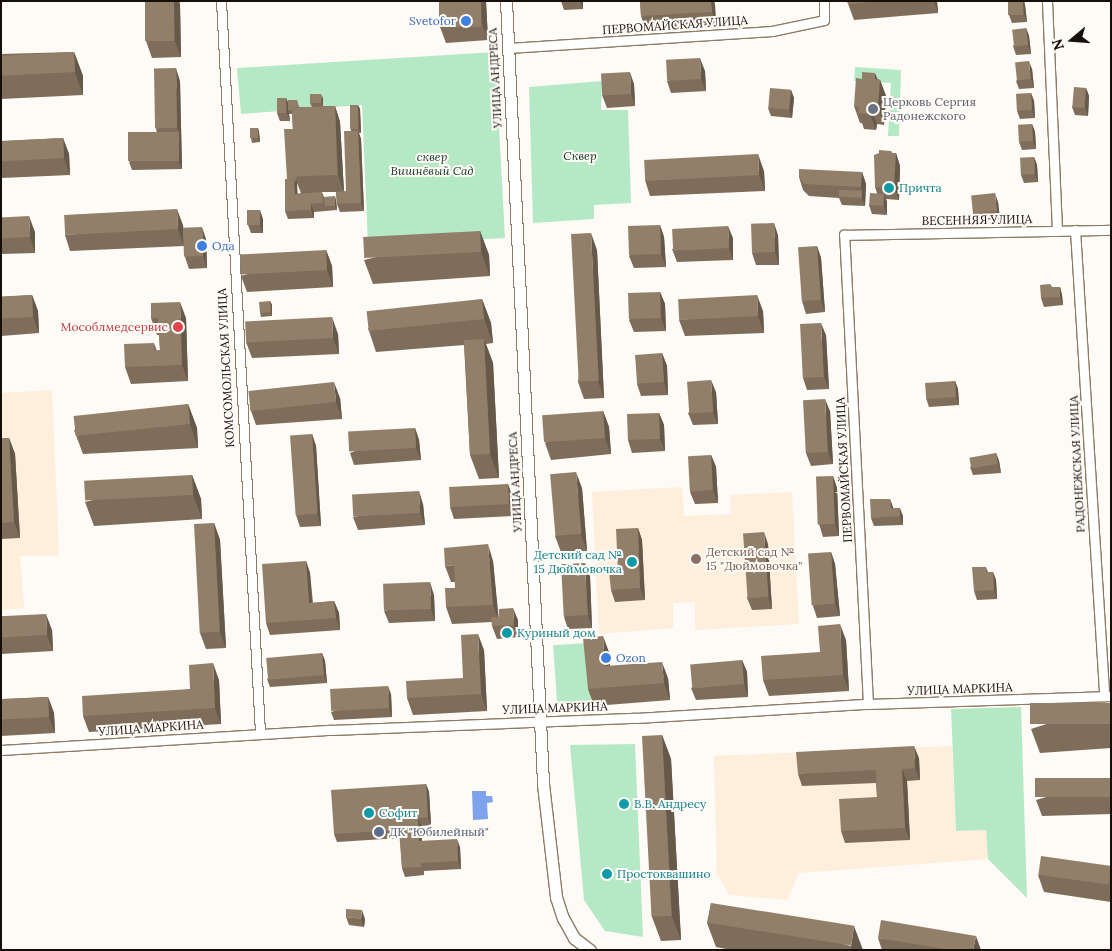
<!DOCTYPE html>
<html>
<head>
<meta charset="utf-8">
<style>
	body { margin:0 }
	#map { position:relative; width:1112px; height:951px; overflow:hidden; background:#fefaf5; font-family:Lora,serif }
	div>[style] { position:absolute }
	.built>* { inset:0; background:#feeedc }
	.green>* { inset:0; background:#b5e9c6; transform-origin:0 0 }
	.water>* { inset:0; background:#7fa2ec }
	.roads { filter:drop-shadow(1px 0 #8d7b65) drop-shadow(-1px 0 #8d7b65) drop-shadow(0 1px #8d7b65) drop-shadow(0 -1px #8d7b65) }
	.minor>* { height:9px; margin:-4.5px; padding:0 4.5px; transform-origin:4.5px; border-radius:4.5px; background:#fff }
	.tertiary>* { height:11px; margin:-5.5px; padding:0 5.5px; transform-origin:5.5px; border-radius:5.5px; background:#fff }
	.wall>* { inset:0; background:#7d6d5a }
	.shaded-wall>* { inset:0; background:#66594a }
	.building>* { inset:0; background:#917f69; transform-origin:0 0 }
	.dots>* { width:14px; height:14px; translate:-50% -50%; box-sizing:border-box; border:2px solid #fefaf5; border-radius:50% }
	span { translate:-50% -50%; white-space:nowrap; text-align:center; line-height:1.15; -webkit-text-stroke:4px #fefaf5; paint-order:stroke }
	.shop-label { font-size:12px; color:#366cbe }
	.right { translate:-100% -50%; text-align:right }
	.left { translate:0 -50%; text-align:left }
	.street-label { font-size:12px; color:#160f07 }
	.worship-label { font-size:12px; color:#5b616d }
	.park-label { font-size:12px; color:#0f341f; font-style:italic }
	.culture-label { font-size:12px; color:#0d838f }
	.health-label { font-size:12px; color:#be3a42 }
	.education-label { font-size:12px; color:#785e54 }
	.service-label { font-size:12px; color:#4e5e75 }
	.frame { position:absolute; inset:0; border:2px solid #160f07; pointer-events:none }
	.north { position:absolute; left:1047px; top:15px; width:50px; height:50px; -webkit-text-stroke:4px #fefaf5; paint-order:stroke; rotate:252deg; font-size:14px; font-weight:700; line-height:20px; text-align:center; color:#160f07 }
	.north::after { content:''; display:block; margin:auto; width:18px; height:22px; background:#160f07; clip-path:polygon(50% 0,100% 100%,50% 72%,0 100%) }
</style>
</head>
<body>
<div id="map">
	<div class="built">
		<i style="clip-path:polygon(52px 390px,59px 556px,20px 556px,24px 608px,1px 610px,1px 393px)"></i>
		<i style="clip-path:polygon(682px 487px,684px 516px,731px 514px,730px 495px,792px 492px,799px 624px,695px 630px,695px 602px,673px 603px,673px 628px,599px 634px,592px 492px)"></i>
		<i style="clip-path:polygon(952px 746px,956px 831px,986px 829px,988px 859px,799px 873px,787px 900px,729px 895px,717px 874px,714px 756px)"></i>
	</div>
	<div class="green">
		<i style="clip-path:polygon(495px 52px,505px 238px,368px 245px,362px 105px,241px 114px,237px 68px)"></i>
		<i style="clip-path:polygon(855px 67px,901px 70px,899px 136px,888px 136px,891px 83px,854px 81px)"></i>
		<i style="clip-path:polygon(602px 81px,601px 110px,628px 110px,631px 203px,594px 205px,594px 219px,533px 223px,529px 87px)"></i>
		<i style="left:587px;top:643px;width:65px;height:34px;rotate:86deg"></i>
		<i style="clip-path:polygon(1021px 707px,1027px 898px,988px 859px,986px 830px,956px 831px,951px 709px)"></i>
		<i style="clip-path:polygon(635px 744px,643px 937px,605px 931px,584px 900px,570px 745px)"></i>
	</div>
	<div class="water">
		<i style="clip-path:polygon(472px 791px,486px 791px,486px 796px,492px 796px,493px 802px,487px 803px,488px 819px,473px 820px)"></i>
	</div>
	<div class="roads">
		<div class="minor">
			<i style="left:221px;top:1px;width:734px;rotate:86.95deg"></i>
			<i style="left:1047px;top:1px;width:230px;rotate:87.5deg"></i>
			<i style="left:508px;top:48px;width:265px;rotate:-3.7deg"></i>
			<i style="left:772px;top:31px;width:53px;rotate:-11.9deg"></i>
			<i style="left:824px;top:20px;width:19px;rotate:-90deg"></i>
			<i style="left:1075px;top:230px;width:467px;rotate:86.4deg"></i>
			<i style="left:868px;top:704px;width:470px;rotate:-92.9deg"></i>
			<i style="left:844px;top:235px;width:267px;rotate:-1.1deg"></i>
			<i style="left:1px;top:750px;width:331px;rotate:-3.5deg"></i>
			<i style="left:331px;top:730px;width:305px;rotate:-2.3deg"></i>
			<i style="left:636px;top:718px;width:232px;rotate:-3.5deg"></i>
			<i style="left:868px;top:704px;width:243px;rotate:-1.9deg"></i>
		</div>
		<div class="tertiary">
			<i style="left:506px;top:1px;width:784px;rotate:87.29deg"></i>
			<i style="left:543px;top:784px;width:114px;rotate:83.4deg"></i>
			<i style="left:556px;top:897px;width:22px;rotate:72deg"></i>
			<i style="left:563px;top:918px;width:23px;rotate:61deg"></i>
			<i style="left:574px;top:938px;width:20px;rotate:37deg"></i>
		</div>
	</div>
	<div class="wall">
		<i style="clip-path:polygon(145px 1px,179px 1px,180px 5px,181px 57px,152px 58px,146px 41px)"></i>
		<i style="clip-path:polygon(486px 1px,488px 40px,446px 43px,440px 27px)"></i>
		<i style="clip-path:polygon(561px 1px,583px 1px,583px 9px,564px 10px)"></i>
		<i style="clip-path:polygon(640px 1px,714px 1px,715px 5px,716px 25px,645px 28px,641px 16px)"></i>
		<i style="clip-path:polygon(847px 1px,937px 1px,938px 13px,854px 20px)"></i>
		<i style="clip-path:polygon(1008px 1px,1024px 1px,1025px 5px,1027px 22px,1012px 23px,1009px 15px)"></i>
		<i style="clip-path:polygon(1026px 28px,1029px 36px,1031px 54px,1016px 55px,1013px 46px)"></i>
		<i style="clip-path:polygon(74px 52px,83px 76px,83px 95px,1px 99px,1px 54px)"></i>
		<i style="clip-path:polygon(1032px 69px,1034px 88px,1019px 89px,1016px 81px)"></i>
		<i style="clip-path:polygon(705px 71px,706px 91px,671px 93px,667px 81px)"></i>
		<i style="clip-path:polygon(878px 79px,880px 80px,886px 96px,884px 125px,877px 124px,876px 130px,864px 129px,862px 123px,860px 123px,854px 106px)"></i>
		<i style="clip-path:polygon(180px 81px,182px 169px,132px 170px,129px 162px,157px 133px,156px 129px)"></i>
		<i style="clip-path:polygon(634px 84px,635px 106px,607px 108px,602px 95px)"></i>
		<i style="clip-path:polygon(1086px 88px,1089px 96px,1088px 116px,1075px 115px,1072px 107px)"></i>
		<i style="clip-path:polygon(791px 90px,794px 98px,792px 118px,771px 116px,768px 108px)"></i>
		<i style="clip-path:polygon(1031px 93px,1034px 101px,1035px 118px,1020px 119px,1017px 111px)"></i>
		<i style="clip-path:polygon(evenodd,286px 98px,288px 102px,297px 100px,299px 107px,312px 107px,310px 103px,323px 98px,323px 106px,335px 106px,340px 122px,344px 192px,346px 191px,351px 131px,351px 129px,358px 105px,360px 109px,361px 133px,359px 133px,361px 139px,364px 211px,340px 212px,337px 204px,336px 192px,322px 192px,324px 197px,336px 200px,337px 210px,314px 212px,314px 218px,288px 219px,285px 211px,287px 179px,293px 129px,292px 114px,289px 114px,290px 121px,280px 121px,277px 113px,286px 98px,297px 183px,301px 193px,297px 194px,297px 183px)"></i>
		<i style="clip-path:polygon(1032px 124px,1035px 132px,1036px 149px,1022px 150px,1019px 142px)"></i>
		<i style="clip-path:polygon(258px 128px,259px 132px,260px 142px,252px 143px,251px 138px)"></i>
		<i style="clip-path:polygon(63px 138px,69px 154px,70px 175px,1px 178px,1px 141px)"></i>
		<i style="clip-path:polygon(891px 151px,892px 153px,896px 153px,900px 166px,899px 200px,886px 199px,887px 202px,887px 215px,872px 214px,869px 205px,877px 193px,875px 187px)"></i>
		<i style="clip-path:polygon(1034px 157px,1037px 165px,1038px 182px,1024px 183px,1021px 175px)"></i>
		<i style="clip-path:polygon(764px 171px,765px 191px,650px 196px,645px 180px)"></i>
		<i style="clip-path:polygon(862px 172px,866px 184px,865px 206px,842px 205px,839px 198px,809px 196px,803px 190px,799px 177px)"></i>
		<i style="clip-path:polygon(998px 202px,1000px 219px,976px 221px,973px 213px)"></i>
		<i style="clip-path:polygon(1px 217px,35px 232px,35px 253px,1px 254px)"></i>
		<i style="clip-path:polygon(263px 219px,263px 233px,251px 233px,248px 225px)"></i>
		<i style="clip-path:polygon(183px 225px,184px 246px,70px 251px,65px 235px)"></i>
		<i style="clip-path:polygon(660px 225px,664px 237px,666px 267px,634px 268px,629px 256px)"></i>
		<i style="clip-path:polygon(480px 231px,489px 255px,490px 276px,373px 284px,364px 260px)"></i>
		<i style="clip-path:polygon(778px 235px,779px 265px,756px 265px,752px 253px)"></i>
		<i style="clip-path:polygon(733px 238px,733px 260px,677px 262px,672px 249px)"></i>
		<i style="clip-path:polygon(206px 239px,207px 268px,189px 269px,185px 257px)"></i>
		<i style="clip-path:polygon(817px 246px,821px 258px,825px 312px,806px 314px,802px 301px)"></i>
		<i style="clip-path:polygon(326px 250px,332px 266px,333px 287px,247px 292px,241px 276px)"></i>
		<i style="clip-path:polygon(597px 250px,604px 398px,584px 399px,578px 382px)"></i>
		<i style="clip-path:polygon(1050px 284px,1052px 287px,1060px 287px,1062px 295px,1063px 305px,1044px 307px,1041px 298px)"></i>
		<i style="clip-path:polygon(660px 292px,665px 304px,666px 331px,634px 332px,629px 320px)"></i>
		<i style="clip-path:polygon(32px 295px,38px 311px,39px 333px,1px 336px,1px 297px)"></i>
		<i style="clip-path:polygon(482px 299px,491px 323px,493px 343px,486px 344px,493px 363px,499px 478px,479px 479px,470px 455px,464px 345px,376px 352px,368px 328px)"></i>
		<i style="clip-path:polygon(270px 301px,272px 305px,272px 316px,261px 317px,260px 312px)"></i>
		<i style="clip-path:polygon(763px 311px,764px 333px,685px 336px,679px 320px)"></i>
		<i style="clip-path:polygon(151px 318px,186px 318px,188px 381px,131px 384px,125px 367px,154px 343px,157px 351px,160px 350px,159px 335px,157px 335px)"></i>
		<i style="clip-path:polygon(338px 334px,339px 354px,252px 358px,246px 342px)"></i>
		<i style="clip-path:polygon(826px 335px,829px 389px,807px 390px,803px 378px)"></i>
		<i style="clip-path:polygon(662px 353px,667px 366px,668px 395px,641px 396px,637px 384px)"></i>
		<i style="clip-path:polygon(955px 381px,958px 389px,959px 405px,929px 407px,926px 398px)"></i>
		<i style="clip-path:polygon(716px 392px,718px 424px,693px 425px,688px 413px)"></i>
		<i style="clip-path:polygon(340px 398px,342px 419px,256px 425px,250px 408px)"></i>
		<i style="clip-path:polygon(188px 404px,197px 428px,198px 448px,83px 454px,74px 430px)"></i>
		<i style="clip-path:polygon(603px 411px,609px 427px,611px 454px,551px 460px,545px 443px)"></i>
		<i style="clip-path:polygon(830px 411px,833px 464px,811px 466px,806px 453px)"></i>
		<i style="clip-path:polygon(659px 413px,664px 425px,665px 451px,632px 453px,628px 440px)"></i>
		<i style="clip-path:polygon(415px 428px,419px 440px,421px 460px,354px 465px,350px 453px)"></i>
		<i style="clip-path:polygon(312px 434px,316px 446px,321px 526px,300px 527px,296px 515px)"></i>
		<i style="clip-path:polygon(1px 438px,9px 438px,15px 454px,20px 538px,1px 539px)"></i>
		<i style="clip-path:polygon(996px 453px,999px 461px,1001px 473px,973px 475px,970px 467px)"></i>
		<i style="clip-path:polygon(711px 455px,716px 467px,718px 503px,695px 504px,690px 492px)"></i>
		<i style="clip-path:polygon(192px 475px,201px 499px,202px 519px,94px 526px,85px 502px)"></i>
		<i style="clip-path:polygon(833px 476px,837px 488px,839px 536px,823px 537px,819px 524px)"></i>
		<i style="clip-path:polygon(508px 484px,512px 496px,513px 516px,454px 519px,450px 507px)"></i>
		<i style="clip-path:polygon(582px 488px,587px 551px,561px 552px,555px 536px)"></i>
		<i style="clip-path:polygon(890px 499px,893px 508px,903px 516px,903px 525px,874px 526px,871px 518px)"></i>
		<i style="clip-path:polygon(423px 504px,425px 525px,358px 530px,353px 517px)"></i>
		<i style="clip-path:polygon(214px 523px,220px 540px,226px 648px,206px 649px,200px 633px)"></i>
		<i style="clip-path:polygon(638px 528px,642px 540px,645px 600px,615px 602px,611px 590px,618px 571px)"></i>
		<i style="clip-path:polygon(768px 544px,772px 609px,752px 610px,747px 598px)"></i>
		<i style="clip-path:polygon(831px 552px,835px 564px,840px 616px,817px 618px,813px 606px)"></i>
		<i style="clip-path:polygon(306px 561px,310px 573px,313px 603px,334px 601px,339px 613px,340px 630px,270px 635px,266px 623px)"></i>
		<i style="clip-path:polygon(493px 561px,498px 617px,518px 620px,518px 637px,497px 639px,492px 626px,492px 622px,452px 624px,446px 607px,455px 588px,455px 582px,451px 582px,445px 566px)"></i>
		<i style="clip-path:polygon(986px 567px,988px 572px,993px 572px,996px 580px,997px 599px,977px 600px,974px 591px)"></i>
		<i style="clip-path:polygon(590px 576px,592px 628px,568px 629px,564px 617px)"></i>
		<i style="clip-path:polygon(434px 595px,435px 621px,389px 623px,384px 611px)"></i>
		<i style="clip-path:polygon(1px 616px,52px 630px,53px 651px,1px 654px)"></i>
		<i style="clip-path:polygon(846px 640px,849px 691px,769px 696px,763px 680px)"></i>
		<i style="clip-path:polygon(484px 650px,487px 711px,413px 715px,407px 698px,463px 678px)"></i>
		<i style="clip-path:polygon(609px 652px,610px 666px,668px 678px,670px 700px,594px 706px,588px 689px)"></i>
		<i style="clip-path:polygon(322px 653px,325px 661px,327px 683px,270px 687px,267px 679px)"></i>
		<i style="clip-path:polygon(742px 660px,747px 672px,748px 697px,696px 700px,691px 688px)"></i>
		<i style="clip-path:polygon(219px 680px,221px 724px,89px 732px,83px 716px,190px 689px)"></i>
		<i style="clip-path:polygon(391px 694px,392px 717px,334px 720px,331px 712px)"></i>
		<i style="clip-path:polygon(48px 697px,54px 713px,55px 733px,1px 736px,1px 699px)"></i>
		<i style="clip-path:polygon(1111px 703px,1111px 748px,1040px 753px,1031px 729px)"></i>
		<i style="clip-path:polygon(662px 735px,671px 759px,681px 940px,661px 941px,652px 917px)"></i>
		<i style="clip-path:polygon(919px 758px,920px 780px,907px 781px,910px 840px,845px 843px,841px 831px,877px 797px,876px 783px,802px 786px,798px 774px)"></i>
		<i style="clip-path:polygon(1111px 778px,1111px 814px,1042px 816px,1036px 800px)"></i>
		<i style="clip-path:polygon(426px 784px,429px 792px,431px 825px,421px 826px,422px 841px,460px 847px,461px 869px,424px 871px,424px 875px,405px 877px,402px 868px,400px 838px,337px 842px,334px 834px)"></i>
		<i style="clip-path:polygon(1111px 866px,1111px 902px,1044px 892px,1038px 875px)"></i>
		<i style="clip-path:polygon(711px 903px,863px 950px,731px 950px,716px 947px,707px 923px)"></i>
		<i style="clip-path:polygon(346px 917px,365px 919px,364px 927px,349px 925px)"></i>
		<i style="clip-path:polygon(878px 938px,981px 950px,882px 950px)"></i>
	</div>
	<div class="shaded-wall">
		<i style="clip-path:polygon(174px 1px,179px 1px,180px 5px,181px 57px,175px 41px)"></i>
		<i style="clip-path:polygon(481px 1px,486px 1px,488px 40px,482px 24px)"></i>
		<i style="clip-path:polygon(580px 1px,583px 1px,583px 9px)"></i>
		<i style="clip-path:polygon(711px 1px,714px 1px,715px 5px,716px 25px,712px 12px)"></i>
		<i style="clip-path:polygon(934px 1px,937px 1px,938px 13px)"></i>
		<i style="clip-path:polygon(1023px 1px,1024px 1px,1025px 5px,1027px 22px,1024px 14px)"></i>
		<i style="clip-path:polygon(1026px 28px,1029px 36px,1031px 54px,1028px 45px)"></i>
		<i style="clip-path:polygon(74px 52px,83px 76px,83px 95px,75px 72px)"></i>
		<i style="clip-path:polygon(700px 58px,705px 71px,706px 91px,701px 79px)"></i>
		<i style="clip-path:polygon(1029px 61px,1032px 69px,1034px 88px,1031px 79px)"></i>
		<i style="clip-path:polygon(176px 68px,180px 81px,182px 169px,179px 161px,179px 132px,177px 128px)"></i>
		<i style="clip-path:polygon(630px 72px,634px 84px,635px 106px,631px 94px)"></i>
		<i style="clip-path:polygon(875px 73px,880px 85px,880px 80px,886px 96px,884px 125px,878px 108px,875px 79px)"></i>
		<i style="clip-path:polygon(1086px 88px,1089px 96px,1088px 116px,1085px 107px)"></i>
		<i style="clip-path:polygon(791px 90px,794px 98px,792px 118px,789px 110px)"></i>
		<i style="clip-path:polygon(1031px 93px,1034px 101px,1035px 118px,1032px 110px)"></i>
		<i style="clip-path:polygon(321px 94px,323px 98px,323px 107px,322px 103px)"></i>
		<i style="clip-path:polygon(286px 98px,289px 106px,288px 110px,289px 114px,290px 121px,287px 113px)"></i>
		<i style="clip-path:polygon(358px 105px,360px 109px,361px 133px,359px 129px)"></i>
		<i style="clip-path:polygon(335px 106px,340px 122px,344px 192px,338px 175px)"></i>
		<i style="clip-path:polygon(871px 108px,877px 124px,876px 130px,870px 114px)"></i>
		<i style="clip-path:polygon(1032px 124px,1035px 132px,1036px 149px,1033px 141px)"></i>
		<i style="clip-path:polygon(258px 128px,259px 132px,260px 142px,258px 138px)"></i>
		<i style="clip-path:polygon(358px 131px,361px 139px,364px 211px,361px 203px)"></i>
		<i style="clip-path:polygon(63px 138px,69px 154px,70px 175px,64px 158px)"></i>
		<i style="clip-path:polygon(891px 151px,895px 162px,896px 153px,900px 166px,899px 200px,894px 188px)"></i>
		<i style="clip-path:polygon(758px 154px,764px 171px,765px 191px,759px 175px)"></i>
		<i style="clip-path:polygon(1034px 157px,1037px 165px,1038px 182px,1035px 174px)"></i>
		<i style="clip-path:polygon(862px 172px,866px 184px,865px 206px,862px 198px,862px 191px,861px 187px)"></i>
		<i style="clip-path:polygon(294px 179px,295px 179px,297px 183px,298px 202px,295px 194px)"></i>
		<i style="clip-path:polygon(995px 193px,998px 202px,1000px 219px,997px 211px)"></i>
		<i style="clip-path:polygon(884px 194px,887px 202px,887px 215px,884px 206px)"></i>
		<i style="clip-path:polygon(335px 196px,336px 200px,337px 210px,335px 206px)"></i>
		<i style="clip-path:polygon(311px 204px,314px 212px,314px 218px,311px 210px)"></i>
		<i style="clip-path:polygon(177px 209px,183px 225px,184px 246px,178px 229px)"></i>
		<i style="clip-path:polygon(260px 210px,263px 219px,263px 233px,260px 225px)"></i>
		<i style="clip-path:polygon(29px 216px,35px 232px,35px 253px,30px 237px)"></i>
		<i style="clip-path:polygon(774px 223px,778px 235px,779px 265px,775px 252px)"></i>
		<i style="clip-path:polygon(660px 225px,664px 237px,666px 267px,661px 254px)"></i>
		<i style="clip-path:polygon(728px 226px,733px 238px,733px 260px,729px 248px)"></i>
		<i style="clip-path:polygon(202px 227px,206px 239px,207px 268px,203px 256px)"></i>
		<i style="clip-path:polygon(480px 231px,489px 255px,490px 276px,481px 252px)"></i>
		<i style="clip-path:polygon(591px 233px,597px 250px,604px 398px,598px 381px)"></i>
		<i style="clip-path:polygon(817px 246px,821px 258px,825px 312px,821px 300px)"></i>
		<i style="clip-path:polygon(326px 250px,332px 266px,333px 287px,327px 270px)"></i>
		<i style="clip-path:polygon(1060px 287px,1062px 295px,1063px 305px,1060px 297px)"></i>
		<i style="clip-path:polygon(660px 292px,665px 304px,666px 331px,661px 318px)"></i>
		<i style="clip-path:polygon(32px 295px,38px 311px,39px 333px,33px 317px)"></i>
		<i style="clip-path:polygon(757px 295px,763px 311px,764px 333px,758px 316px)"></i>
		<i style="clip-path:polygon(482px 299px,491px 323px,493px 343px,484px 319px)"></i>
		<i style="clip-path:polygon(270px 301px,272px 305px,272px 316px,271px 312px)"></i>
		<i style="clip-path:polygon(180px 302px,186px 318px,188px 381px,182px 365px)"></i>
		<i style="clip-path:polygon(332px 317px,338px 334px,339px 354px,333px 338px)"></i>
		<i style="clip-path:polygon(821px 323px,826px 335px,829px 389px,824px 377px)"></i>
		<i style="clip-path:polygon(484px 339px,493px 363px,499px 478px,490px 454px)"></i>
		<i style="clip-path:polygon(662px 353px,667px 366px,668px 395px,664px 382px)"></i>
		<i style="clip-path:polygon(711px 380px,716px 392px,718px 424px,713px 412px)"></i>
		<i style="clip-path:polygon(955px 381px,958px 389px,959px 405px,956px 397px)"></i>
		<i style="clip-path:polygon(334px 382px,340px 398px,342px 419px,336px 402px)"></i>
		<i style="clip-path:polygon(825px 399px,830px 411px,833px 464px,828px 452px)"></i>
		<i style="clip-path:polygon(188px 404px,197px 428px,198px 448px,190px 424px)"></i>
		<i style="clip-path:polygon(603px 411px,609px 427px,611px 454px,605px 438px)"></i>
		<i style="clip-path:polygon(659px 413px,664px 425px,665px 451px,660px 439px)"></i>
		<i style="clip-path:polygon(415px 428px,419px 440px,421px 460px,416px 448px)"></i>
		<i style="clip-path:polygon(312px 434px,316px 446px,321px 526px,317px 514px)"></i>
		<i style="clip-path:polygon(9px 438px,15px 454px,20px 538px,14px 522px)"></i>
		<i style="clip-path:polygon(996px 453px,999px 461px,1001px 473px,998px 464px)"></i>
		<i style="clip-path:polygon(711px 455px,716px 467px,718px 503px,713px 490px)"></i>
		<i style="clip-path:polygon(576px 472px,582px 488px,587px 551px,581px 534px)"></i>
		<i style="clip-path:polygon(192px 475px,201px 499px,202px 519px,193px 495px)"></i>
		<i style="clip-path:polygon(833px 476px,837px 488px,839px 536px,835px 524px)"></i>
		<i style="clip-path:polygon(508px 484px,512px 496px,513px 516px,509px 504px)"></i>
		<i style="clip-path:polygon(419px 491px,423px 504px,425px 525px,420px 513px)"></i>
		<i style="clip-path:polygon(890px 499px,893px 507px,894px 516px,891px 508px)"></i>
		<i style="clip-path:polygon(900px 508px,903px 516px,903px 525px,900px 516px)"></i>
		<i style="clip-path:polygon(214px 523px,220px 540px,226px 648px,220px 632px)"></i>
		<i style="clip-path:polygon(638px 528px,642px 540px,645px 600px,640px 588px)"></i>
		<i style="clip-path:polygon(764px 532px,768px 544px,772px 609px,768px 597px)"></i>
		<i style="clip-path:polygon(488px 544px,493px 561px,499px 621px,493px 605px)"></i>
		<i style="clip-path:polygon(831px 552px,835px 564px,840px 616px,835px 604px)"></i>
		<i style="clip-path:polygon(306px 561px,310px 573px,313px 615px,309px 603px)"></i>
		<i style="clip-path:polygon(585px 563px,590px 576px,592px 628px,588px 615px)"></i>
		<i style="clip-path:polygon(993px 572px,996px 580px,997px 599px,994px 590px)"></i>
		<i style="clip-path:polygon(430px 582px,434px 595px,435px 621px,431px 609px)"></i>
		<i style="clip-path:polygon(334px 601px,339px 613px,340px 630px,336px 618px)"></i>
		<i style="clip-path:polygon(513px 608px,518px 620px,518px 637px,514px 625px)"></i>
		<i style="clip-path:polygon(46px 614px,52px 630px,53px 651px,47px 635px)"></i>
		<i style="clip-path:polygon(840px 624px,846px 640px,849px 691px,843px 675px)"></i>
		<i style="clip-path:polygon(478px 634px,484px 650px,487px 711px,481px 694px)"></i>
		<i style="clip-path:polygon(603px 636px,609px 652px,611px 683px,605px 666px)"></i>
		<i style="clip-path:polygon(322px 653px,325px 661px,327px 683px,324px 675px)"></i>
		<i style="clip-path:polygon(742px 660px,747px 672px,748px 697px,744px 684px)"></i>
		<i style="clip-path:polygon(662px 662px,668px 678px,670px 700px,664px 683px)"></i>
		<i style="clip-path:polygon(213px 663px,219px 680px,221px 724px,215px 708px)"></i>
		<i style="clip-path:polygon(388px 686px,391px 694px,392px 717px,389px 708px)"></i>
		<i style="clip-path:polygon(48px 697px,54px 713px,55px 733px,49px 717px)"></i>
		<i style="clip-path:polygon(662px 735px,671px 759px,681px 940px,672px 916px)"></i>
		<i style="clip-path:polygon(914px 746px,919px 758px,920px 780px,915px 768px)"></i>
		<i style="clip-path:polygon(902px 769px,907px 781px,910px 840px,905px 828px)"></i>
		<i style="clip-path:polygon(426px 784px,429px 792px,431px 825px,428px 817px)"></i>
		<i style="clip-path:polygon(418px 818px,421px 826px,422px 849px,419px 841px)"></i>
		<i style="clip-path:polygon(457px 839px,460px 847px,461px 869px,458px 861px)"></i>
		<i style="clip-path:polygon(362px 910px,365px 919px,364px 927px,361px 919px)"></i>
		<i style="clip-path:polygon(854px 926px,863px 950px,852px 950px,851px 947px)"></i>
		<i style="clip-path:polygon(976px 936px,981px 950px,973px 950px)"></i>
	</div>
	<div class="building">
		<i style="left:145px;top:1px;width:29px;height:40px"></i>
		<i style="left:439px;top:1px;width:42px;height:26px"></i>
		<i style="clip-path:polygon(640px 1px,711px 1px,712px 12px,641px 16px)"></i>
		<i style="clip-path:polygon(847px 1px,881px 1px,848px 4px)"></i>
		<i style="left:1008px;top:1px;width:15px;height:14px"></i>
		<i style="left:1026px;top:28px;width:17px;height:14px;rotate:83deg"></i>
		<i style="left:74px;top:52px;width:20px;height:73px;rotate:87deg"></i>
		<i style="left:700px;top:58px;width:21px;height:34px;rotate:87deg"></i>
		<i style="left:1029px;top:61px;width:18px;height:14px;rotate:84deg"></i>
		<i style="left:176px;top:68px;width:60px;height:22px;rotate:89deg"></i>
		<i style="left:630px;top:72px;width:22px;height:29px;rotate:87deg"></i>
		<i style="clip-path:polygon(862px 72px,875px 73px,875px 79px,880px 80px,878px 108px,871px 108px,870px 114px,858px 113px,859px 107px,854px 106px,856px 78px,862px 79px)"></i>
		<i style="left:1074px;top:87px;width:12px;height:20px;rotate:5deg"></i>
		<i style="left:770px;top:88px;width:21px;height:20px;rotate:5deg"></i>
		<i style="left:1031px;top:93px;width:17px;height:15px;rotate:87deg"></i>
		<i style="left:310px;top:94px;width:11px;height:9px"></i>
		<i style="left:277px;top:98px;width:9px;height:15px"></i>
		<i style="clip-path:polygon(288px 100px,297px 100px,298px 107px,292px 108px,292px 110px,288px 110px)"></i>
		<i style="left:350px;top:105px;width:8px;height:24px"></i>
		<i style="left:335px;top:106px;width:69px;height:43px;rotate:88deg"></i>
		<i style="left:1032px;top:124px;width:17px;height:14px;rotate:87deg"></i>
		<i style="left:250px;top:128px;width:8px;height:10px"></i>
		<i style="clip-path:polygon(284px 129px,293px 129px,296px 183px,294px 179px,287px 179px)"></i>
		<i style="clip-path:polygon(344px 131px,358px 131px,361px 203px,337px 204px,336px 192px,346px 191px)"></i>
		<i style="left:179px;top:132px;width:29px;height:51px;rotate:90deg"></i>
		<i style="left:63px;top:138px;width:20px;height:62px;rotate:87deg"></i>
		<i style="clip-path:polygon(879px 150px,891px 151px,891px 153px,896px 153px,894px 188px,875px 187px,874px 155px,879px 153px)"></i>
		<i style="left:758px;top:154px;width:21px;height:114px;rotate:87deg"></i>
		<i style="left:1034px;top:157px;width:17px;height:14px;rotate:87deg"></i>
		<i style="clip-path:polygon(799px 169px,862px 172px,861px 187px,804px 184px,799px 177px)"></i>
		<i style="clip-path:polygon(285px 179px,294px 179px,295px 194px,322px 192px,323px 203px,311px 204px,311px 210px,285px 211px)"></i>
		<i style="left:839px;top:190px;width:23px;height:7px;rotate:2deg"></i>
		<i style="left:870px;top:193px;width:14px;height:12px;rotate:4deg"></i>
		<i style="left:995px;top:193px;width:18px;height:24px;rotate:84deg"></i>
		<i style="clip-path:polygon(335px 196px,335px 206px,325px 206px,324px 197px)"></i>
		<i style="left:177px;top:209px;width:20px;height:113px;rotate:87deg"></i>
		<i style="left:260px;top:210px;width:15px;height:13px;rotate:90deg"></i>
		<i style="left:29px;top:216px;width:21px;height:28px;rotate:87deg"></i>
		<i style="left:774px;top:223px;width:29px;height:23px;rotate:88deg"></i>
		<i style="left:660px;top:225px;width:29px;height:32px;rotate:88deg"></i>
		<i style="left:728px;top:226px;width:22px;height:56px;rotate:87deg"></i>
		<i style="left:202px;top:227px;width:29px;height:19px;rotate:88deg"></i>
		<i style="left:480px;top:231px;width:21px;height:117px;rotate:87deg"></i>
		<i style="left:591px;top:233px;width:148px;height:20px;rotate:87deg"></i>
		<i style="left:817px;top:246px;width:54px;height:19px;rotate:86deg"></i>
		<i style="left:326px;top:250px;width:20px;height:86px;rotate:87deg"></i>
		<i style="clip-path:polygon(1050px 284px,1051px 287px,1060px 287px,1060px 297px,1041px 298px,1040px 285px)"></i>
		<i style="left:660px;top:292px;width:26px;height:32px;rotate:88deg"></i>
		<i style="left:32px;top:295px;width:22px;height:31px;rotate:87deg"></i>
		<i style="left:757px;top:295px;width:21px;height:79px;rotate:87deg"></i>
		<i style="left:482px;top:299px;width:20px;height:116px;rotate:84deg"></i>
		<i style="left:270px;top:301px;width:11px;height:11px;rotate:85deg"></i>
		<i style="clip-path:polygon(180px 302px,182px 365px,125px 367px,124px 344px,154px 343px,154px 351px,160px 350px,158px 318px,151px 318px,151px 303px)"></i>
		<i style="left:332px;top:317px;width:21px;height:87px;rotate:87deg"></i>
		<i style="left:821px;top:323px;width:54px;height:21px;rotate:87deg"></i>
		<i style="left:484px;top:339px;width:115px;height:20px;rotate:87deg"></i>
		<i style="left:662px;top:353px;width:29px;height:27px;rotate:86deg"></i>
		<i style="left:711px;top:380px;width:32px;height:24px;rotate:86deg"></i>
		<i style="left:955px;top:381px;width:16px;height:30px;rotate:86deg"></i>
		<i style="left:334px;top:382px;width:20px;height:86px;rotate:84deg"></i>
		<i style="left:825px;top:399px;width:53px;height:22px;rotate:87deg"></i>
		<i style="left:188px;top:404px;width:20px;height:115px;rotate:84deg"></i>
		<i style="left:603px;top:411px;width:27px;height:61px;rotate:86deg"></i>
		<i style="left:659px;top:413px;width:26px;height:32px;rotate:88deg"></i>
		<i style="left:415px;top:428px;width:20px;height:67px;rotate:87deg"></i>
		<i style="left:312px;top:434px;width:80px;height:22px;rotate:86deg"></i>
		<i style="clip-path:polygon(1px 438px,9px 438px,14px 522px,1px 523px)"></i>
		<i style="left:996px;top:453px;width:11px;height:27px;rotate:80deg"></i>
		<i style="left:711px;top:455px;width:35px;height:23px;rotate:87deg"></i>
		<i style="left:576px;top:472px;width:62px;height:26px;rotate:85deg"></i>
		<i style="left:192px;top:475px;width:20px;height:108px;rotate:87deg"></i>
		<i style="left:833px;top:476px;width:48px;height:17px;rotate:88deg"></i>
		<i style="left:508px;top:484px;width:20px;height:59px;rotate:87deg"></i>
		<i style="left:419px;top:491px;width:22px;height:67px;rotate:87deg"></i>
		<i style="clip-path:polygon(870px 499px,890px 499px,891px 508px,900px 508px,900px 516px,871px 518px)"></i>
		<i style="left:214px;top:523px;width:109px;height:20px;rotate:87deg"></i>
		<i style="clip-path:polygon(638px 528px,640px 588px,611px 590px,609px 572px,618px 571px,616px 529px)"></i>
		<i style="left:764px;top:532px;width:65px;height:21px;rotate:86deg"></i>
		<i style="clip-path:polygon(488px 544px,493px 605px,446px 607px,445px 588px,455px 588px,454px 565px,445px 566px,444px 548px)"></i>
		<i style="left:831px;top:552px;width:52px;height:23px;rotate:86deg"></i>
		<i style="clip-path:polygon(306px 561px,309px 603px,334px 601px,336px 618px,266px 623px,262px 564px)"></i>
		<i style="left:585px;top:563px;width:52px;height:24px;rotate:87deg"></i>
		<i style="clip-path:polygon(972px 567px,986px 567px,986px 572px,993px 572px,994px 590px,974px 591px)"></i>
		<i style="left:430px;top:582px;width:27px;height:47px;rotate:88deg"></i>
		<i style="clip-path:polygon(513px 608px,514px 625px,492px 626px,491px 617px,499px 617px,499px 609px)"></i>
		<i style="left:46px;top:614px;width:21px;height:45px;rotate:87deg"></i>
		<i style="clip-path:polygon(840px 624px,843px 675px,763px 680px,761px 656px,820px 652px,818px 626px)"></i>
		<i style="clip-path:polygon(478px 634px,481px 694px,407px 698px,406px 681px,463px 678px,461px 635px)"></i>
		<i style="clip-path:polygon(603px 636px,605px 666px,662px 662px,664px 683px,588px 689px,583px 638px)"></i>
		<i style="left:322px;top:653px;width:22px;height:56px;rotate:85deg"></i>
		<i style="left:742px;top:660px;width:24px;height:52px;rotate:85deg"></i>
		<i style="clip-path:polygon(213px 663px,215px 708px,83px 716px,82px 696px,190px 689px,189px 665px)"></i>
		<i style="left:388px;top:686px;width:22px;height:58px;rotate:87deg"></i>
		<i style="left:48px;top:697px;width:20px;height:47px;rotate:87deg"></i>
		<i style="left:1111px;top:703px;width:21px;height:81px;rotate:90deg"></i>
		<i style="left:662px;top:735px;width:181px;height:20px;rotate:87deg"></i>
		<i style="clip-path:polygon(914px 746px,915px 768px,902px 769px,905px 828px,841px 831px,839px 799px,877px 797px,876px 770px,798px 774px,796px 752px)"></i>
		<i style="left:1111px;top:778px;width:19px;height:76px;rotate:90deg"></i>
		<i style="clip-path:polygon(426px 784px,428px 817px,418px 818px,419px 841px,457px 839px,458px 861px,421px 863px,421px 867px,402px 868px,399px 830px,334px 834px,331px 790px)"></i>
		<i style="left:1041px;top:856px;width:71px;height:19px;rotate:8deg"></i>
		<i style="left:711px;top:903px;width:145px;height:20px;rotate:9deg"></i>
		<i style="clip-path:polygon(346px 909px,362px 910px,361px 919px,346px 917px)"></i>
		<i style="clip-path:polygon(881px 920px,976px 936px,973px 950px,951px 950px,878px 938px)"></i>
	</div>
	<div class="dots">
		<i style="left:466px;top:21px;background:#3f7fe0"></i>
		<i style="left:873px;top:109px;background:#6b7280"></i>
		<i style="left:889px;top:188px;background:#0f9aa8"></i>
		<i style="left:202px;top:246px;background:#3f7fe0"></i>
		<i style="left:178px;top:327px;background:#e0444e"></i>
		<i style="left:696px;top:559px;background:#8d6e63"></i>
		<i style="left:632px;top:562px;background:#0f9aa8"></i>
		<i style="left:507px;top:633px;background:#0f9aa8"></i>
		<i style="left:606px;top:658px;background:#3f7fe0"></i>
		<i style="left:624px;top:804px;background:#0f9aa8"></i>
		<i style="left:369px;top:813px;background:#0f9aa8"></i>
		<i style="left:379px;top:832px;background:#5c6f8a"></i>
		<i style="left:607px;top:874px;background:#0f9aa8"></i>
	</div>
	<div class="shop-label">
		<span class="right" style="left:456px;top:21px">Svetofor</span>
		<span class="left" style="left:212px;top:246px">Ода</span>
		<span class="left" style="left:616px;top:658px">Ozon</span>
	</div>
	<div class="street-label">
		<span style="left:675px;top:25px;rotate:-4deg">ПЕРВОМАЙСКАЯ УЛИЦА</span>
		<span style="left:495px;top:78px;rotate:-93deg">УЛИЦА АНДРЕСА</span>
		<span style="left:977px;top:220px;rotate:-1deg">ВЕСЕННЯЯ УЛИЦА</span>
		<span style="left:226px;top:368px;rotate:-93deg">КОМСОМОЛЬСКАЯ УЛИЦА</span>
		<span style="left:1077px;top:464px;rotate:-93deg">РАДОНЕЖСКАЯ УЛИЦА</span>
		<span style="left:844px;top:470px;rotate:-93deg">ПЕРВОМАЙСКАЯ УЛИЦА</span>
		<span style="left:515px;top:482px;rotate:-93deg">УЛИЦА АНДРЕСА</span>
		<span style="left:960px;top:689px;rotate:-2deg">УЛИЦА МАРКИНА</span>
		<span style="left:555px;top:708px;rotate:-2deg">УЛИЦА МАРКИНА</span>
		<span style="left:151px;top:728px;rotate:-4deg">УЛИЦА МАРКИНА</span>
	</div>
	<div class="worship-label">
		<span class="left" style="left:883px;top:109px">Церковь Сергия<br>Радонежского</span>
	</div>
	<div class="park-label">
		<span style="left:580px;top:156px">Сквер</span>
		<span style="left:432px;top:164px">сквер<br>Вишнёвый Сад</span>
	</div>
	<div class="culture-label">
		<span class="left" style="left:899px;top:188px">Причта</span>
		<span class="right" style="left:622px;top:562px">Детский сад №<br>15 Дюймовочка</span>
		<span class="left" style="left:517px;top:633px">Куриный дом</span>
		<span class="left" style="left:634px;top:804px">В.В. Андресу</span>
		<span class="left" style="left:379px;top:813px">Софит</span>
		<span class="left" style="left:617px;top:874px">Простоквашино</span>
	</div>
	<div class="health-label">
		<span class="right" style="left:168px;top:327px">Мособлмедсервис</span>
	</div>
	<div class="education-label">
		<span class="left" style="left:706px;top:559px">Детский сад №<br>15 "Дюймовочка"</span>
	</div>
	<div class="service-label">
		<span class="left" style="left:389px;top:832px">ДК "Юбилейный"</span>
	</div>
	<div class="frame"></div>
	<div class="north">N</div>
</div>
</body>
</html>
